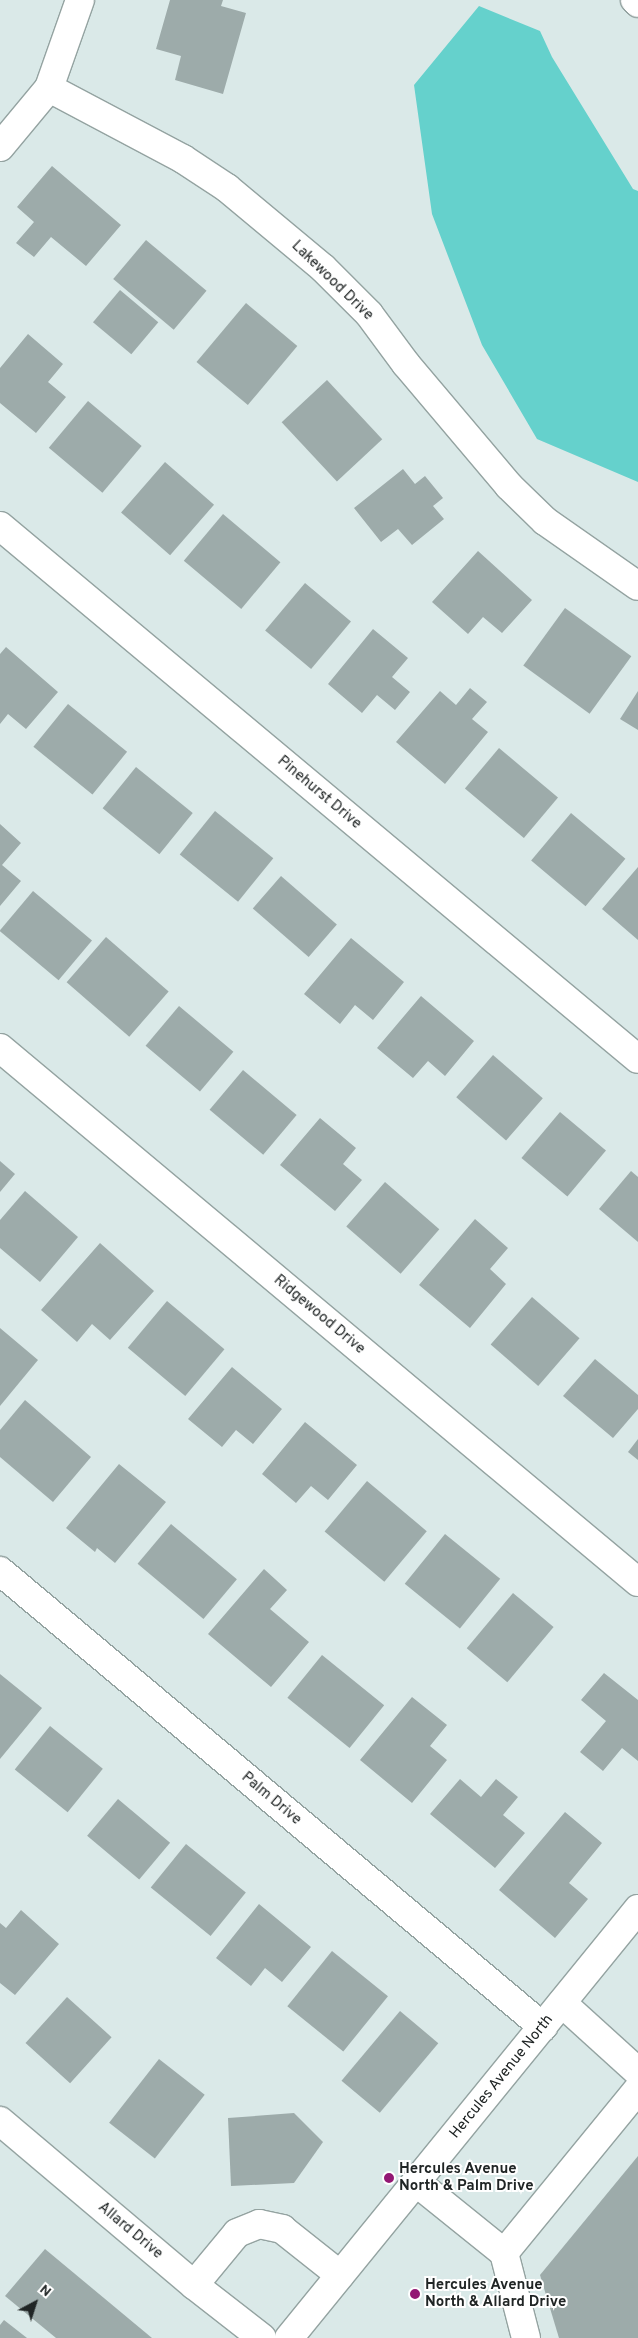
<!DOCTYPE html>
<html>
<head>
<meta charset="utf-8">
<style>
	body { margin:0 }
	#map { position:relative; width:638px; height:2338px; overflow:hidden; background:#dae9e8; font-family:Overpass,sans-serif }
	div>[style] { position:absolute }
	.water>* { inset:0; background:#65d1cc }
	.building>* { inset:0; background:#9dabaa; transform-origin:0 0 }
	.roads { filter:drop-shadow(1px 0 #94a3a1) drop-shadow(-1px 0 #94a3a1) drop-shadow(0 1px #94a3a1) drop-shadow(0 -1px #94a3a1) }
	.minor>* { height:28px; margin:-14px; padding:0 14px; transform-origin:14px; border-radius:14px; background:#fff }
	.dots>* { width:14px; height:14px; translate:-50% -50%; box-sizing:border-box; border:2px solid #fff; border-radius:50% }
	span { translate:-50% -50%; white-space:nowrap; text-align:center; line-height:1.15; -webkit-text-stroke:4px #fff; paint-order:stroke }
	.street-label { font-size:15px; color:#202525 }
	.poi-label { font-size:15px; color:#202525; font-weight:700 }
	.left { translate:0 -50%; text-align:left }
	.north { position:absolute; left:10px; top:2278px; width:50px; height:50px; -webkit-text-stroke:4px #fff; paint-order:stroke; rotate:40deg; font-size:14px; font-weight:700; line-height:20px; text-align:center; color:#202525 }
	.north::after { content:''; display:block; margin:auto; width:18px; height:22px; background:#202525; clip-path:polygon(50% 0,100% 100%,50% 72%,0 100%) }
</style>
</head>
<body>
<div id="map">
	<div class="water">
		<i style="clip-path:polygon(479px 6px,540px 31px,552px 57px,633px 189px,638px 191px,638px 482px,537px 439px,482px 345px,432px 214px,414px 85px)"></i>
	</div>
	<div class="building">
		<i style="clip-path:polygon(170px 0,223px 0,221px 6px,246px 13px,223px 94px,175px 80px,181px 56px,156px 49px)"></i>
		<i style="clip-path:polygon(52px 166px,121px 225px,86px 266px,51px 237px,34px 257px,16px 243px,34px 222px,17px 207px)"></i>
		<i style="left:146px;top:240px;width:79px;height:51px;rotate:40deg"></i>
		<i style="left:120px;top:290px;width:50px;height:42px;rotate:40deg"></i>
		<i style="left:246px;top:303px;width:67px;height:77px;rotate:40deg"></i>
		<i style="clip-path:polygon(28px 334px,63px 364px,48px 382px,66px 397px,36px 433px,0 403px,0 368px)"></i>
		<i style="left:327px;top:380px;width:81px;height:62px;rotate:47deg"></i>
		<i style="left:88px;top:401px;width:70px;height:61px;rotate:40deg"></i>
		<i style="left:165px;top:462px;width:65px;height:67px;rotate:41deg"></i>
		<i style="clip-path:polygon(403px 469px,415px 484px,425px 476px,443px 498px,433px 506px,444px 519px,412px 545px,398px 529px,381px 542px,354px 508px)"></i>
		<i style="left:223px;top:514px;width:75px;height:61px;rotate:40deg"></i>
		<i style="clip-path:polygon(478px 551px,532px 600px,502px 633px,483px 617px,468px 634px,432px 602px)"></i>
		<i style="left:305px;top:583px;width:60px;height:62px;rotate:40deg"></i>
		<i style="left:565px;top:608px;width:82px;height:71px;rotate:36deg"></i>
		<i style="clip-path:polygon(373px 629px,408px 658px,392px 677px,410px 692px,395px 710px,377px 695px,362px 713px,328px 684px)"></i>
		<i style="clip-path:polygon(6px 647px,58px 692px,26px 729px,8px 714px,0 724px,0 654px)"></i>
		<i style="clip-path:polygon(470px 688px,487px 702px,472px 719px,488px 732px,445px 784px,396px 742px,440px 691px,456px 705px)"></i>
		<i style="clip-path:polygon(638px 691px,638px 730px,620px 719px)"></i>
		<i style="left:68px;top:704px;width:76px;height:55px;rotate:39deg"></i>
		<i style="left:499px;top:748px;width:77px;height:53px;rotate:40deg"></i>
		<i style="left:136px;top:767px;width:73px;height:53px;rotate:39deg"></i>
		<i style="left:215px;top:811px;width:75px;height:56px;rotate:39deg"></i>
		<i style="left:571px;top:813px;width:71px;height:62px;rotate:40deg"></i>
		<i style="clip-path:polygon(0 824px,21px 843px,2px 865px,21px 881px,0 906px)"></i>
		<i style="clip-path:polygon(638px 867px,638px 940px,602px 909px)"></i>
		<i style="left:281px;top:876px;width:74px;height:43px;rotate:41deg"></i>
		<i style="left:33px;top:891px;width:77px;height:52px;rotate:40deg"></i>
		<i style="left:106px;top:937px;width:83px;height:60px;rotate:41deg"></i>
		<i style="clip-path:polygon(351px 938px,404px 982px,373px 1020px,355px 1005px,340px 1024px,304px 994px)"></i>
		<i style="clip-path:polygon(421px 996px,474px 1041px,445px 1076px,428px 1061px,413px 1078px,377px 1048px)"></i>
		<i style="left:179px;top:1006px;width:71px;height:52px;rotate:40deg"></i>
		<i style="left:493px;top:1055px;width:66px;height:56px;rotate:41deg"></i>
		<i style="left:243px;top:1070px;width:70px;height:52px;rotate:40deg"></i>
		<i style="left:560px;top:1112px;width:60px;height:60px;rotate:40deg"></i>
		<i style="clip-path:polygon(320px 1118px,356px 1148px,343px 1164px,362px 1180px,335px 1211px,280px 1165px)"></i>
		<i style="clip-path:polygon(0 1161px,15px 1174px,0 1192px)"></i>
		<i style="clip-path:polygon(631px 1171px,638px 1177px,638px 1242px,599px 1209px)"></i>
		<i style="left:385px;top:1182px;width:72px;height:59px;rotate:41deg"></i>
		<i style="clip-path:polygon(25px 1191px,78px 1237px,40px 1282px,0 1248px,0 1220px)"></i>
		<i style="clip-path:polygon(475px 1219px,508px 1248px,490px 1269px,506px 1284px,470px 1328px,419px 1285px)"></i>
		<i style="clip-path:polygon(100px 1243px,154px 1291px,110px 1340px,92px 1324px,77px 1342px,41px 1310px)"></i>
		<i style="left:532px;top:1297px;width:63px;height:63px;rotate:41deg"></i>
		<i style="left:167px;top:1301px;width:75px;height:61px;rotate:40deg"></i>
		<i style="clip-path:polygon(0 1328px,38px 1360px,0 1406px)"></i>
		<i style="clip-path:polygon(595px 1359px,638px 1395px,638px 1409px,613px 1438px,563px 1396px)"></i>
		<i style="clip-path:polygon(232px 1367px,282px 1409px,253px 1444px,236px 1430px,222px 1447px,188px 1419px)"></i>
		<i style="clip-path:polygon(25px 1400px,91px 1457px,53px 1502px,0 1457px,0 1430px)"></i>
		<i style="clip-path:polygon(305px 1422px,357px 1465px,328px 1500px,311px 1486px,296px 1503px,262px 1474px)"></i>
		<i style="clip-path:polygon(638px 1439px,638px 1460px,628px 1452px)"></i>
		<i style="clip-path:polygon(119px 1464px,166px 1502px,115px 1563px,97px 1548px,95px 1552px,66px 1528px)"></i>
		<i style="left:367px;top:1481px;width:78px;height:66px;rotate:40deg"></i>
		<i style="left:171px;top:1524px;width:86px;height:52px;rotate:40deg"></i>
		<i style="left:445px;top:1534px;width:71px;height:64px;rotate:39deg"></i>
		<i style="clip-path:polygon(264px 1569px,287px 1590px,270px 1609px,309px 1642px,271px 1687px,208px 1634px)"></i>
		<i style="left:513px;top:1593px;width:53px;height:72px;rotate:40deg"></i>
		<i style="left:322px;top:1655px;width:80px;height:55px;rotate:39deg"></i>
		<i style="clip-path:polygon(604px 1673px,638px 1700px,638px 1761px,622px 1748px,603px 1771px,580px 1752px,606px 1721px,581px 1700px)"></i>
		<i style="clip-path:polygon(0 1674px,42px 1708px,0 1759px)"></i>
		<i style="clip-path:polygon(412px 1697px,447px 1725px,430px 1746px,447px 1760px,412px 1803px,360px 1760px)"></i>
		<i style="left:50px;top:1726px;width:68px;height:56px;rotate:39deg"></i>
		<i style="clip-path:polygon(460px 1779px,481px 1797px,496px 1779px,518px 1797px,503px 1815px,525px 1833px,495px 1868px,430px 1814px)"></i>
		<i style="left:118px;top:1799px;width:68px;height:48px;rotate:40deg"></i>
		<i style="clip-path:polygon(565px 1812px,602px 1843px,569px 1883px,588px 1899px,555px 1938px,499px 1890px)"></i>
		<i style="left:186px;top:1844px;width:77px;height:56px;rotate:39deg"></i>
		<i style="clip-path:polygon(259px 1904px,311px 1947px,282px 1982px,265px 1968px,251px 1986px,216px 1958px)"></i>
		<i style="clip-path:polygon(21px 1910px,59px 1944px,15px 1995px,0 1983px,0 1923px,6px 1928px)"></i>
		<i style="left:332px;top:1951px;width:72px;height:71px;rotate:39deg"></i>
		<i style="left:67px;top:1997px;width:60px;height:62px;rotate:42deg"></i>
		<i style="left:400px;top:2011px;width:50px;height:91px;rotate:40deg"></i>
		<i style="left:159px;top:2059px;width:58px;height:81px;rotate:38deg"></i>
		<i style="clip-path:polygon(294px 2113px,323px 2142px,294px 2183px,231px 2186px,228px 2118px)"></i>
		<i style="clip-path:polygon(638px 2156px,638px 2338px,559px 2338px,540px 2275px)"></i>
		<i style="clip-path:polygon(45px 2249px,152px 2338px,56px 2338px,5px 2296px)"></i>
		<i style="clip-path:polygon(4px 2320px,27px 2338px,0 2338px,0 2325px)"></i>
	</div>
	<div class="roads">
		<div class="minor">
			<i style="left:635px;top:0;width:4px;rotate:45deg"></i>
			<i style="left:49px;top:88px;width:152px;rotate:27.9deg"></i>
			<i style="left:183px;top:159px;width:53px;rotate:33.4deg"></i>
			<i style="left:227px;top:188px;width:125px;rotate:39.8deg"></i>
			<i style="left:323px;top:268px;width:65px;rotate:45deg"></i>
			<i style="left:369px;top:314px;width:62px;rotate:53.5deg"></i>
			<i style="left:406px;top:364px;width:160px;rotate:49.8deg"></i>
			<i style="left:509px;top:486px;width:50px;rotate:44.2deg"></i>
			<i style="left:545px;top:521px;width:113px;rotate:35deg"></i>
			<i style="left:0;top:147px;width:77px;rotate:-50.3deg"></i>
			<i style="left:49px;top:88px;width:93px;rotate:-70.6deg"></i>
			<i style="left:0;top:526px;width:831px;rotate:39.88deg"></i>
			<i style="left:0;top:1048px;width:832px;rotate:39.93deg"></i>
			<i style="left:0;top:1571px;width:709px;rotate:40.02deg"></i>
			<i style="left:562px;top:2003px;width:103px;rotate:42.2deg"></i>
			<i style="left:0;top:2121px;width:254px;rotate:40.2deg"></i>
			<i style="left:194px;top:2285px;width:86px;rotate:37.9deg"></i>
			<i style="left:416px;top:2182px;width:113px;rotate:38.9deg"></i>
			<i style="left:194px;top:2285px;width:67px;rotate:-50.4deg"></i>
			<i style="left:237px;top:2233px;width:24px;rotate:-22deg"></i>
			<i style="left:259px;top:2224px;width:24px;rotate:12deg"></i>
			<i style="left:282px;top:2229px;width:74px;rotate:38.4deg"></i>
			<i style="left:289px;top:2338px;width:553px;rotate:-50.87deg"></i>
			<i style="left:526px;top:2338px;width:88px;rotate:-104.5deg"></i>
			<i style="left:504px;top:2253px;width:212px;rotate:-50.7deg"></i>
		</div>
	</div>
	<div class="dots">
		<i style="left:389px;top:2178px;background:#931874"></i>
		<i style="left:415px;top:2294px;background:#931874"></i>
	</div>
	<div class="street-label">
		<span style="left:332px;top:281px;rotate:44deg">Lakewood Drive</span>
		<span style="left:319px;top:793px;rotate:40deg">Pinehurst Drive</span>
		<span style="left:319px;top:1315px;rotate:40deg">Ridgewood Drive</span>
		<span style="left:271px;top:1799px;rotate:40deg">Palm Drive</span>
		<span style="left:502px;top:2077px;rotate:-51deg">Hercules Avenue North</span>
		<span style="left:130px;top:2231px;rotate:40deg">Allard Drive</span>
	</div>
	<div class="poi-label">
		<span class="left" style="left:399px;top:2178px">Hercules Avenue<br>North &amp; Palm Drive</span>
		<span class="left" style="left:425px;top:2294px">Hercules Avenue<br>North &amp; Allard Drive</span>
	</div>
	<div class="north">N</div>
</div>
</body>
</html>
